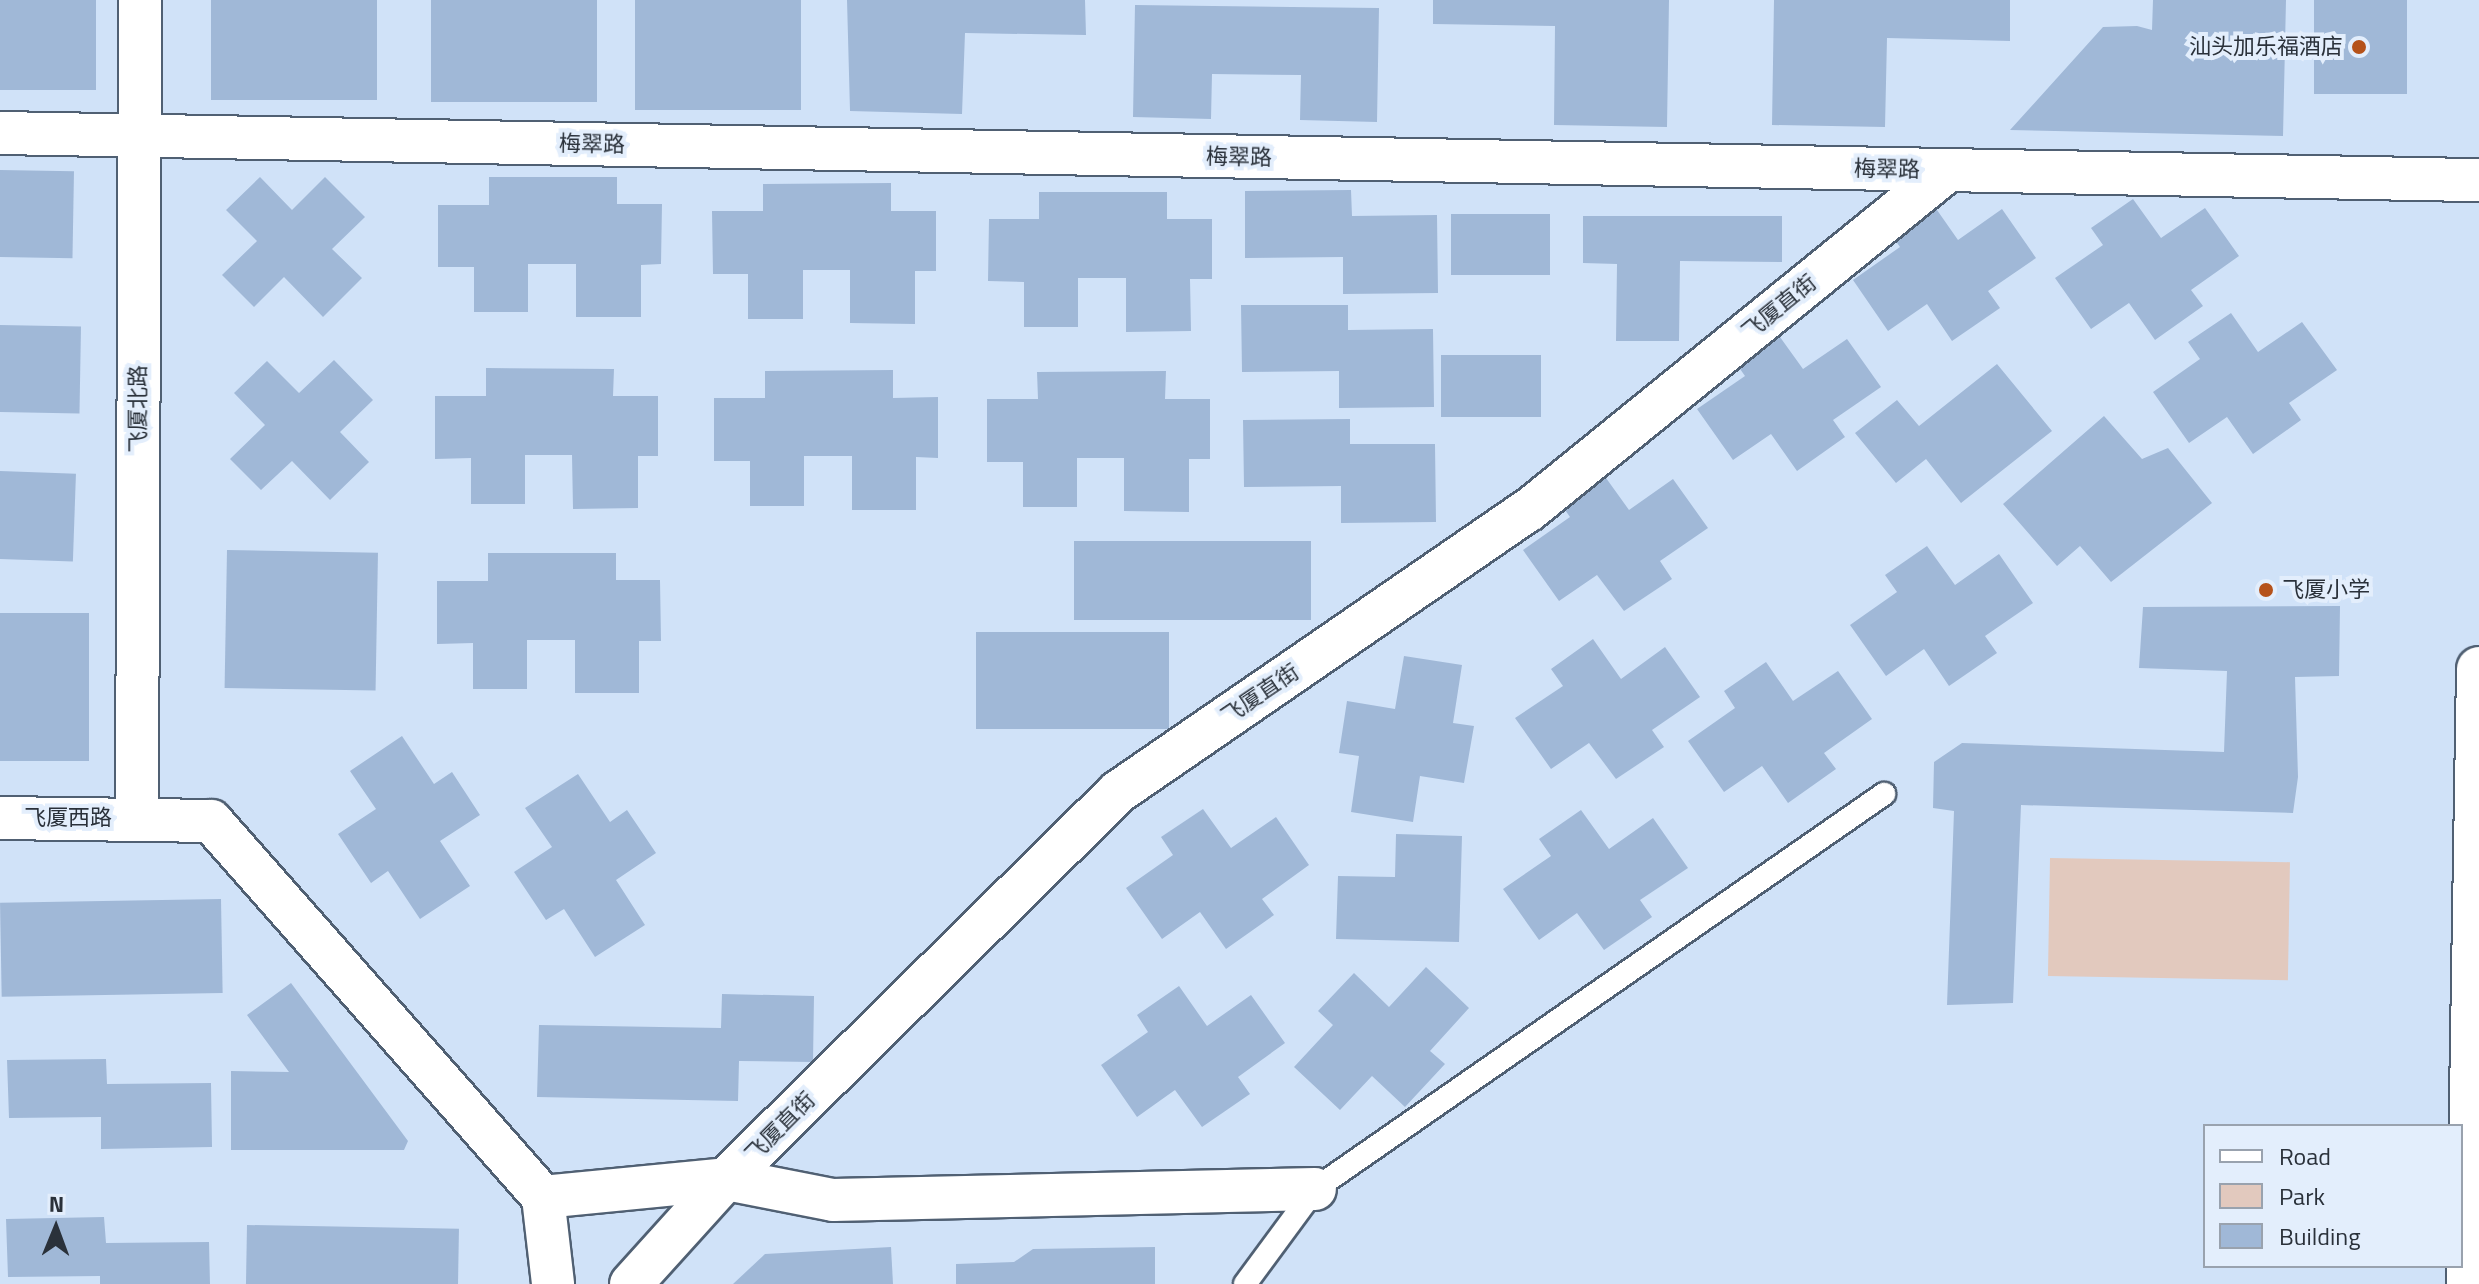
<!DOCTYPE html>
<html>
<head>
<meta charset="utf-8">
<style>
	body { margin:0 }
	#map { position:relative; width:2479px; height:1284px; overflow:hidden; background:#d0e2f8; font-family:"Titillium Web","Noto Sans SC",sans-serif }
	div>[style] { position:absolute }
	.green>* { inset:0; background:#e2c9be; transform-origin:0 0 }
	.building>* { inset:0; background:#a0b8d7; transform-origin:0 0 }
	.roads { filter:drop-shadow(2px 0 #506073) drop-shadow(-2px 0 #506073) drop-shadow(0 2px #506073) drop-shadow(0 -2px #506073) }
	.service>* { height:22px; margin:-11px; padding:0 11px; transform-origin:11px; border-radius:11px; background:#fff }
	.minor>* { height:42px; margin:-21px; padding:0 21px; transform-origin:21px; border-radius:21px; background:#fff }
	.tertiary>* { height:44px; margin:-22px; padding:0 22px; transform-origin:22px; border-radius:22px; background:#fff }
	.dots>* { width:22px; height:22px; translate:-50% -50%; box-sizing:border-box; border:4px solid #e3eefc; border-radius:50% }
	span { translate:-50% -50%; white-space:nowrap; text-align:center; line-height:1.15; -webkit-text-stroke:8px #e3eefc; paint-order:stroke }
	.poi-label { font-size:22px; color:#2a313a }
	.right { translate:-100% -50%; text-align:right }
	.left { translate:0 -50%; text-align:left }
	.street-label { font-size:22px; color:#2a313a }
	.legend { position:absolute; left:2203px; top:1124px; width:260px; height:144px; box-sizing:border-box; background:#e3eefc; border:2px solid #99a2ae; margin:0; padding:10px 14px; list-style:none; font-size:24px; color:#2a313a }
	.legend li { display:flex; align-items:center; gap:16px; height:40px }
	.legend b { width:40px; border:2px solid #99a2ae }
	.north { position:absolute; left:16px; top:1188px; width:80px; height:80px; -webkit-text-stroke:6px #e3eefc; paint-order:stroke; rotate:1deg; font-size:22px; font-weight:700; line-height:32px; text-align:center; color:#2a313a }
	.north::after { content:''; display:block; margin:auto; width:28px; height:36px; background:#2a313a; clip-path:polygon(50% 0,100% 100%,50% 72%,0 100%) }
</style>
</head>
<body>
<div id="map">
	<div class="green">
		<i style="left:2050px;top:858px;width:240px;height:118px;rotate:1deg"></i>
	</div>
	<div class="building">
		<i style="left:0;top:0;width:96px;height:90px"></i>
		<i style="left:211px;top:0;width:166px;height:100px"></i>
		<i style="left:431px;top:0;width:166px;height:102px"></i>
		<i style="left:635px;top:0;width:166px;height:110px"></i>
		<i style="clip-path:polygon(847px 0,1085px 0,1086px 35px,965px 33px,962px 114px,850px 111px)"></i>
		<i style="clip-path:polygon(1433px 0,1669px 0,1667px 127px,1554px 125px,1555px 26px,1433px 24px)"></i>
		<i style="clip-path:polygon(1774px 0,2010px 0,2010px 41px,1887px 38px,1885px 127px,1772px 125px)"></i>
		<i style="clip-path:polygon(2153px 0,2286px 0,2283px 136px,2010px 130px,2103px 27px,2137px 26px,2152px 30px)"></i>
		<i style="left:2314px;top:0;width:93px;height:94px"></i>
		<i style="clip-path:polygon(1135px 5px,1379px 8px,1377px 122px,1300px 120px,1301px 75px,1212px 74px,1211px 119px,1133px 117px)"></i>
		<i style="left:0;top:170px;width:74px;height:87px;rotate:1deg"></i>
		<i style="clip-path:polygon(260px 177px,292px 210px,325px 177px,365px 217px,332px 249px,362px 278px,323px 317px,284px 277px,254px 307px,222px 275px,257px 241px,226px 210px)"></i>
		<i style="clip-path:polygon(489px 177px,617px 177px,617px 204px,662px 204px,661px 264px,641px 265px,641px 317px,576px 317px,576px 264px,528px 264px,528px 312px,474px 312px,474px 267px,438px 267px,438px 205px,489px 205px)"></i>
		<i style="clip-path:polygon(891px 183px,891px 211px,936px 211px,936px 271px,915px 271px,915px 324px,850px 323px,850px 270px,803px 270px,803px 319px,748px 319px,748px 274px,713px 274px,712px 211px,763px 211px,763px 184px)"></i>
		<i style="clip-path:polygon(1351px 190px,1352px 216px,1437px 215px,1438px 293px,1343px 294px,1343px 257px,1245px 258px,1245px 191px)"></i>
		<i style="clip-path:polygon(1039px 192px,1167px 192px,1167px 219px,1212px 219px,1212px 279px,1190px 279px,1191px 331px,1126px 332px,1126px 278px,1078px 278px,1078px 327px,1024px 327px,1024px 282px,988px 281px,989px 219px,1039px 219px)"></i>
		<i style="clip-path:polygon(2133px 199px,2161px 238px,2205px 208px,2239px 256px,2191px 290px,2203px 306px,2155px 340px,2129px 303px,2091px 329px,2055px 278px,2103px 245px,2091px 228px)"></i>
		<i style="clip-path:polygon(1930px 200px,1958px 240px,2002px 209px,2036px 258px,1988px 291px,2000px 308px,1952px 341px,1927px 304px,1888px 331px,1853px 280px,1900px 247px,1888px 230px)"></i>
		<i style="left:1451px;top:214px;width:99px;height:61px"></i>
		<i style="clip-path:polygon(1583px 216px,1782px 216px,1782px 262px,1680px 261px,1679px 341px,1616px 341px,1617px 264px,1583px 263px)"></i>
		<i style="clip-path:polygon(1241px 305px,1348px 305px,1348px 330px,1433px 329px,1434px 407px,1339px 408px,1339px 371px,1242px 372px)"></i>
		<i style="clip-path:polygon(2231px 313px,2258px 352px,2302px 322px,2337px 370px,2289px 403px,2301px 420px,2253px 454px,2227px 417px,2189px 443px,2153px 392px,2200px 359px,2188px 342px)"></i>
		<i style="left:0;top:325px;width:81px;height:87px;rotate:1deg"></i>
		<i style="clip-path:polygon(1775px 330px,1803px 369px,1847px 339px,1881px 387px,1833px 420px,1845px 437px,1797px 471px,1771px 434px,1733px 460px,1697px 409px,1745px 376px,1733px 359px)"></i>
		<i style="left:1441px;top:355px;width:100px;height:62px"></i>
		<i style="clip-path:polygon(334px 360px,373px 400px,340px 432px,369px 462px,330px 500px,292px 461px,261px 490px,230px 459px,265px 425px,234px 393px,267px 361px,299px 393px)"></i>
		<i style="clip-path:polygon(1997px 364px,2052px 431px,1961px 503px,1926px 459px,1896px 483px,1855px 433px,1897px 400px,1919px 426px)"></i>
		<i style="clip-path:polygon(486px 368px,614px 369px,613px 396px,658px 396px,658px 456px,638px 456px,638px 508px,573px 509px,572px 455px,525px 455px,525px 504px,471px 504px,471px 458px,435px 459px,435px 396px,486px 396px)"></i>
		<i style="clip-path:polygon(893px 370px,893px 398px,938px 397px,938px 458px,916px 457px,916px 510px,852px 510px,852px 456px,804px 456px,804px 506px,750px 506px,750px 461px,714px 461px,714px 398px,765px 398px,765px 371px)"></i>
		<i style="clip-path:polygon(1166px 371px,1165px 399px,1210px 399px,1210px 459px,1189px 459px,1189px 512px,1124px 511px,1124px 458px,1077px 458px,1077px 507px,1023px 507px,1023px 462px,987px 462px,987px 399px,1038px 399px,1037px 372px)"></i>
		<i style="clip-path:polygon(2104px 416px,2142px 459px,2168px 448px,2212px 503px,2111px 582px,2080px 546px,2057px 566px,2003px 504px)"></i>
		<i style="clip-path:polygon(1350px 419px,1350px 444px,1435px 444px,1436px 522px,1341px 523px,1341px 486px,1244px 487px,1243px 420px)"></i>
		<i style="left:0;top:471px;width:76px;height:88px;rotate:2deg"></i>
		<i style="clip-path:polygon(1601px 471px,1629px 510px,1673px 479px,1708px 528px,1660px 561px,1672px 579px,1624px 611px,1597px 575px,1559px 601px,1523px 550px,1570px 517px,1558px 500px)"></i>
		<i style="left:1074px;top:541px;width:237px;height:79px"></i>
		<i style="clip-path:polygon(1927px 546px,1955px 585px,1999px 554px,2033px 603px,1985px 636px,1997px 653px,1949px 686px,1924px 649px,1886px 676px,1850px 625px,1897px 592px,1885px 575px)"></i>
		<i style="left:227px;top:550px;width:151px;height:138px;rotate:1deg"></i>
		<i style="clip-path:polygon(488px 553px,616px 553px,616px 580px,660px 580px,661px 641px,639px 641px,639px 693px,575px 693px,575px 640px,527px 640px,527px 689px,473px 689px,473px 643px,437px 644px,437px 581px,488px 581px)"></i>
		<i style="clip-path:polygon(2340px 606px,2339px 676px,2295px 677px,2298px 777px,2293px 813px,2021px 805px,2013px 1003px,1947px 1005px,1954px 811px,1933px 808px,1934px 762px,1962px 743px,2224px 752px,2227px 671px,2139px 668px,2143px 607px)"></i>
		<i style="left:0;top:613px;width:89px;height:148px"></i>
		<i style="left:976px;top:632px;width:193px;height:97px"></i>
		<i style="clip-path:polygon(1593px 639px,1621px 679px,1665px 647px,1700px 697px,1652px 730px,1664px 747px,1616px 779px,1589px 743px,1551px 769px,1515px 718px,1563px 686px,1551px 669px)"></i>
		<i style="clip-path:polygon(1404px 656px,1462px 665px,1453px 723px,1474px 726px,1464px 783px,1420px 776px,1413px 822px,1351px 812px,1359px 756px,1339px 753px,1347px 701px,1395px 709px)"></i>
		<i style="clip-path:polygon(1766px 662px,1793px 701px,1838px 671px,1872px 719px,1824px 753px,1836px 769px,1788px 803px,1762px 766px,1724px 792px,1688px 741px,1735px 708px,1724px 691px)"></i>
		<i style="clip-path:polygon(402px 736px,434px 784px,452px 772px,480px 815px,440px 841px,470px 886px,420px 919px,388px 871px,371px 883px,338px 834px,376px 809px,350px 771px)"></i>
		<i style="clip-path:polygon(578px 774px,610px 822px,627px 810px,656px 853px,616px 880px,645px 925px,595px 957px,564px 909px,546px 920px,514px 872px,552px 847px,525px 808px)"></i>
		<i style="clip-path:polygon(1203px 809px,1231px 848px,1276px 817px,1309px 865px,1262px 899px,1274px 915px,1226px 949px,1200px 912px,1162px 939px,1126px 888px,1173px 855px,1161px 837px)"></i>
		<i style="clip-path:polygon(1581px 810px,1609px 849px,1653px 818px,1688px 868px,1640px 900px,1652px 917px,1604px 950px,1577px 913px,1539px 940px,1503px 889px,1551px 856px,1539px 839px)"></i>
		<i style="clip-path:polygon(1396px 834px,1462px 836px,1459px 942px,1336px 939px,1338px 876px,1395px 877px)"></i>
		<i style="left:221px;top:899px;width:94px;height:221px;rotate:89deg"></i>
		<i style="clip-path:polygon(1426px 967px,1469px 1008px,1430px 1051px,1445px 1064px,1405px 1107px,1372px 1076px,1340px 1110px,1294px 1067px,1333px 1025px,1318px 1011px,1354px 973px,1389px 1007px)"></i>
		<i style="clip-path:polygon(291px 983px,408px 1141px,404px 1150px,231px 1150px,231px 1071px,289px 1072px,247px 1015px)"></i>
		<i style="clip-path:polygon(1179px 986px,1207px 1026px,1251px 995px,1285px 1043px,1238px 1077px,1250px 1094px,1202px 1127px,1175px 1090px,1137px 1117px,1101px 1065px,1148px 1032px,1137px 1015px)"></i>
		<i style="clip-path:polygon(722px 994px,814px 996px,813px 1062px,739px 1061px,738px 1101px,537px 1097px,539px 1025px,721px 1028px)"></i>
		<i style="clip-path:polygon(106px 1059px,107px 1084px,211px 1083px,212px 1147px,101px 1149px,101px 1117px,9px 1118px,7px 1060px)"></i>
		<i style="clip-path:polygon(104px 1217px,106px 1243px,209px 1242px,210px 1284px,100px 1284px,100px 1276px,8px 1277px,6px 1219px)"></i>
		<i style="left:247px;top:1225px;width:212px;height:59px;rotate:1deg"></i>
		<i style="clip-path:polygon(891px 1247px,893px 1284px,733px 1284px,765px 1254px)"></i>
		<i style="clip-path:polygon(1155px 1247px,1155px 1284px,956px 1284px,956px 1264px,1014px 1262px,1033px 1249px)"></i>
	</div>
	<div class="roads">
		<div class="service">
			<i style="left:1245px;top:1284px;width:118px;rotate:-53.6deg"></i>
			<i style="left:1315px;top:1189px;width:693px;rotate:-34.77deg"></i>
		</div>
		<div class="minor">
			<i style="left:0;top:133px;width:2479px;rotate:1.09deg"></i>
			<i style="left:137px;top:817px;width:817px;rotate:-89.79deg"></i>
			<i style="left:0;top:818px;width:211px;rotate:0.8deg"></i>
			<i style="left:211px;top:821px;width:502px;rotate:48.56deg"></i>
			<i style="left:543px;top:1197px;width:184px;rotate:-5.6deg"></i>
			<i style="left:726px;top:1179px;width:109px;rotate:11.1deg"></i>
			<i style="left:833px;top:1200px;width:482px;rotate:-1.3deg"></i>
			<i style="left:543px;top:1197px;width:88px;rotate:83.4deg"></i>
			<i style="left:631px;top:1284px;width:142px;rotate:-47.9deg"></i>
			<i style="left:726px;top:1179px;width:551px;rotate:-44.63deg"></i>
			<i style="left:1118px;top:792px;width:498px;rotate:-34.5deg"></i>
			<i style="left:1529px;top:510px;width:538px;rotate:-39.04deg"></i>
		</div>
		<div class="tertiary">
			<i style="left:2469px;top:1284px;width:615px;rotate:-89.07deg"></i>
		</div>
	</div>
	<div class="dots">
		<i style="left:2359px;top:47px;background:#b5521a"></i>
		<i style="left:2266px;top:590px;background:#b5521a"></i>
	</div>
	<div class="poi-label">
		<span class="right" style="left:2343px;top:47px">汕头加乐福酒店</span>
		<span class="left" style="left:2282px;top:590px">飞厦小学</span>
	</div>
	<div class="street-label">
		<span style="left:592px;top:144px;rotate:1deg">梅翠路</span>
		<span style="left:1239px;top:157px;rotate:1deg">梅翠路</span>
		<span style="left:1887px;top:169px;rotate:1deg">梅翠路</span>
		<span style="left:1779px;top:307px;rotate:-39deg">飞厦直街</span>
		<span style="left:138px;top:409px;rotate:-90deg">飞厦北路</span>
		<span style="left:1260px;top:694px;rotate:-34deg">飞厦直街</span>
		<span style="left:68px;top:818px">飞厦西路</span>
		<span style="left:780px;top:1127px;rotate:-45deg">飞厦直街</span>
	</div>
	<ul class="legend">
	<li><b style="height:10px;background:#fff"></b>Road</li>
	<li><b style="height:22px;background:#e2c9be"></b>Park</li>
	<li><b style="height:22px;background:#a0b8d7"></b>Building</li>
	</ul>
	<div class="north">N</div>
</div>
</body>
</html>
